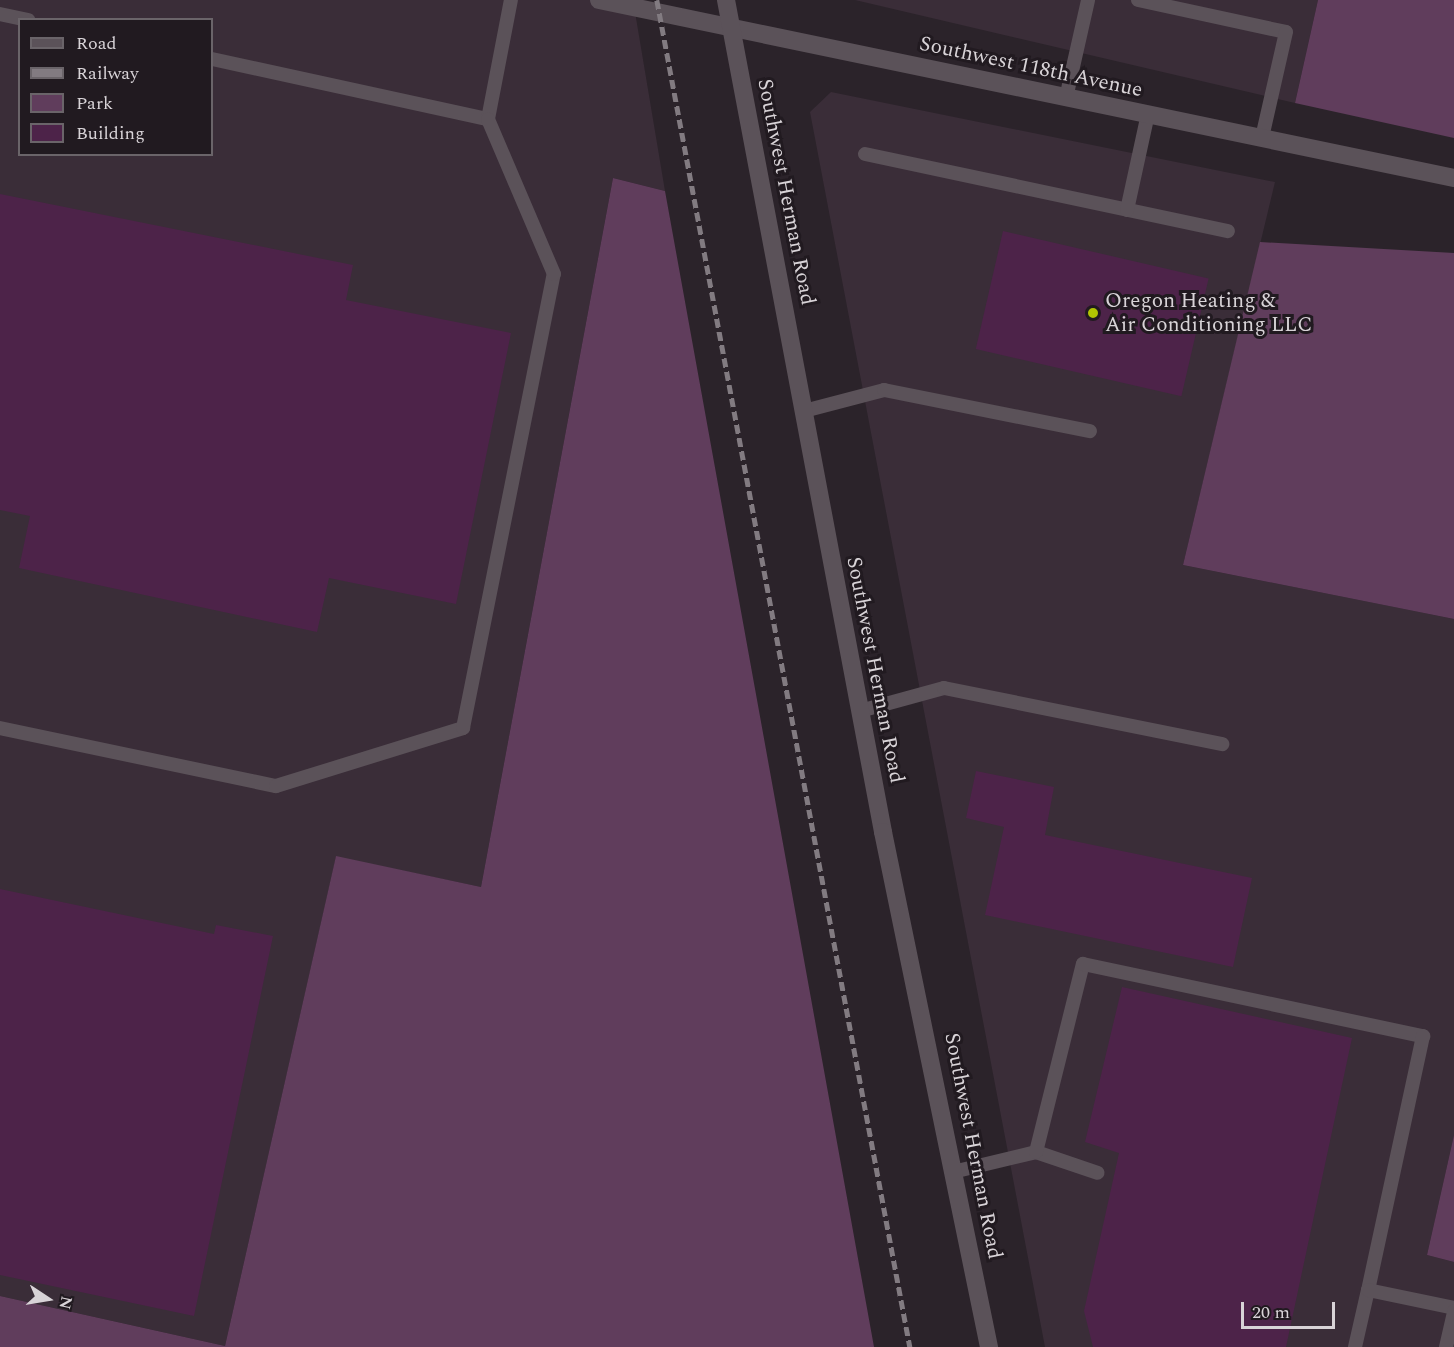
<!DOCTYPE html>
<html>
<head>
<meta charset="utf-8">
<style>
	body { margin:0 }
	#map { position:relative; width:1454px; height:1347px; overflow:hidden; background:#2b232a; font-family:Spectral,serif }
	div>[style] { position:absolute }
	.built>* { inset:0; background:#3a2d38 }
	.green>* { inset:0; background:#603d5c }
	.building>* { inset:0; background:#4d2349; transform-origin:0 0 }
	.lane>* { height:14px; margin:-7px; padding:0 7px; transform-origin:7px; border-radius:7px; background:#5b5259 }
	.secondary>* { height:18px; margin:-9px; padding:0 9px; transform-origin:9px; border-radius:9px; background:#5b5259 }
	.rail>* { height:4.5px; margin-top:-2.25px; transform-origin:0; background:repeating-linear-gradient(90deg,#827b81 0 9px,transparent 0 13.5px) }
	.dots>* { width:16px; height:16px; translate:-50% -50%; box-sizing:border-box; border:3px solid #211a20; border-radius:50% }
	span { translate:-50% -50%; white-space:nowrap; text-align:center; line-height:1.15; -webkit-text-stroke:6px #211a20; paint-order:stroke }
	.street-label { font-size:21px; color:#d8d3d7 }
	.poi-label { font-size:21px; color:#d8d3d7 }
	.left { translate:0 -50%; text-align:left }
	.legend { position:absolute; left:18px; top:18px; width:195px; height:138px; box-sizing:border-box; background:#211a20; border:2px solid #6a6469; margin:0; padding:8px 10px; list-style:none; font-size:18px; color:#d8d3d7 }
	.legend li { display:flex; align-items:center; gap:12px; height:30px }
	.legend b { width:30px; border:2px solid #6a6469 }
	.north { position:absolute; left:18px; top:1269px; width:60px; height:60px; -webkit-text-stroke:4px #211a20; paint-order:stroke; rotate:102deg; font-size:16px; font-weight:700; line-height:24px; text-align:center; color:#d8d3d7 }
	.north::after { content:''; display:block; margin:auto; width:21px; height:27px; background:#d8d3d7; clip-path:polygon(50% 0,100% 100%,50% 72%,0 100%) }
	.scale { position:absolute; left:1241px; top:1302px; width:94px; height:27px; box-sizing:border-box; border:3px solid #d8d3d7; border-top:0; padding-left:8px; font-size:18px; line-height:21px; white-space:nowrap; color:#d8d3d7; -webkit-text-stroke:4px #211a20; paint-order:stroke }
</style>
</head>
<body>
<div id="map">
	<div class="built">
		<i style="clip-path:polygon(evenodd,0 0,633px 0,665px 191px,613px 178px,481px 887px,336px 857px,225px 1346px,0 1296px,0 0,20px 20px,212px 20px,212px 154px,20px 154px,20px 20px)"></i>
		<i style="clip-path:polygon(855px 0,1318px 0,1295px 103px)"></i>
		<i style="clip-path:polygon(831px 92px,1275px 182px,1183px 565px,1454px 619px,1454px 1135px,1427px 1255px,1454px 1262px,1454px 1347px,1045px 1347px,810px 112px)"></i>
	</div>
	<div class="green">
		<i style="clip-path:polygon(1318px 0,1454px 0,1454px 138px,1295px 103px)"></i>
		<i style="clip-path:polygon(613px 178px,665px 191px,874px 1347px,0 1347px,0 1296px,225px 1346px,336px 856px,481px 887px)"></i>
		<i style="clip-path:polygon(1260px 242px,1454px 253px,1454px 619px,1183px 565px)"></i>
		<i style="clip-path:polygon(1454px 1135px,1454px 1262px,1427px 1255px)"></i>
	</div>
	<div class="building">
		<i style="clip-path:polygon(0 194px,353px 265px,346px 300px,511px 333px,456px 604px,329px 578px,317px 632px,19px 568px,30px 516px,0 510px)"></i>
		<i style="left:1003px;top:231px;width:211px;height:121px;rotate:13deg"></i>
		<i style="clip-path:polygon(976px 771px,1054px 787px,1045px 835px,1252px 878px,1233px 967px,985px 915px,1004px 827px,966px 818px)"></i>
		<i style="clip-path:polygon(0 889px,214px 934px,216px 925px,273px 936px,194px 1316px,0 1275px)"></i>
		<i style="clip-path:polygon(1122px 987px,1352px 1038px,1286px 1347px,1093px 1347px,1084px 1311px,1119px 1153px,1085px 1142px)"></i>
	</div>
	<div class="lane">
		<i style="left:1138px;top:0;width:151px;rotate:12.2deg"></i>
		<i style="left:1286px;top:32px;width:109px;rotate:102.8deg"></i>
		<i style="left:0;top:14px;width:29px;rotate:12deg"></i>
		<i style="left:212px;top:59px;width:282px;rotate:12.3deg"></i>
		<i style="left:488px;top:119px;width:121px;rotate:-79.1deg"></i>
		<i style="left:1066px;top:98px;width:100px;rotate:-77.3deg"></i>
		<i style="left:865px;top:154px;width:371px;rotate:12deg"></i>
		<i style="left:1127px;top:210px;width:98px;rotate:-77.7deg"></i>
		<i style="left:804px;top:411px;width:83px;rotate:-14.7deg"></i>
		<i style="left:884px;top:390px;width:210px;rotate:11.3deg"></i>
		<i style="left:860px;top:711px;width:87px;rotate:-15.3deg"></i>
		<i style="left:944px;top:688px;width:284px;rotate:11.4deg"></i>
		<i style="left:0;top:728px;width:282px;rotate:11.9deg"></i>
		<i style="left:276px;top:786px;width:196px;rotate:-17.2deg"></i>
		<i style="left:463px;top:728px;width:463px;rotate:-78.7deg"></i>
		<i style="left:554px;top:274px;width:168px;rotate:-113.1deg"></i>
		<i style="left:1036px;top:1152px;width:65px;rotate:18.7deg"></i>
		<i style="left:957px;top:1171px;width:81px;rotate:-13.5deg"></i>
		<i style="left:1036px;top:1152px;width:194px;rotate:-76deg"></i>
		<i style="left:1083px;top:964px;width:348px;rotate:12deg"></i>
		<i style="left:1423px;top:1036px;width:260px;rotate:102.2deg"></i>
		<i style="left:1355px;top:1347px;width:58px;rotate:-77.2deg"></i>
		<i style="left:1368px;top:1290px;width:88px;rotate:11.8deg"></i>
		<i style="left:1446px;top:1347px;width:37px;rotate:-77deg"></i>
	</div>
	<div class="secondary">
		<i style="left:599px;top:0;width:873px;rotate:11.76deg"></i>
		<i style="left:726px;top:0;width:847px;rotate:79.31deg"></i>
		<i style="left:883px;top:832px;width:526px;rotate:78.37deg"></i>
	</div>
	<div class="rail">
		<i style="left:657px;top:0;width:1371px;rotate:79.36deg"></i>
	</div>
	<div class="dots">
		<i style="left:1093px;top:313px;background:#b0c502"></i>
	</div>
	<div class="street-label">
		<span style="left:1031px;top:67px;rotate:12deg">Southwest 118th Avenue</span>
		<span style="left:786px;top:192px;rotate:79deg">Southwest Herman Road</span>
		<span style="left:875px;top:670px;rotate:79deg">Southwest Herman Road</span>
		<span style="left:973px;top:1146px;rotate:79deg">Southwest Herman Road</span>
	</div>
	<div class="poi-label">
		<span class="left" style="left:1105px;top:313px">Oregon Heating &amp;<br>Air Conditioning LLC</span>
	</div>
	<ul class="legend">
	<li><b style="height:8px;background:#5b5259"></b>Road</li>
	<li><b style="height:8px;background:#827b81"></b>Railway</li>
	<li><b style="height:16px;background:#603d5c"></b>Park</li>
	<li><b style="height:16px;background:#4d2349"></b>Building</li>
	</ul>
	<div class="north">N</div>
	<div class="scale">20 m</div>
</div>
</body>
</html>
